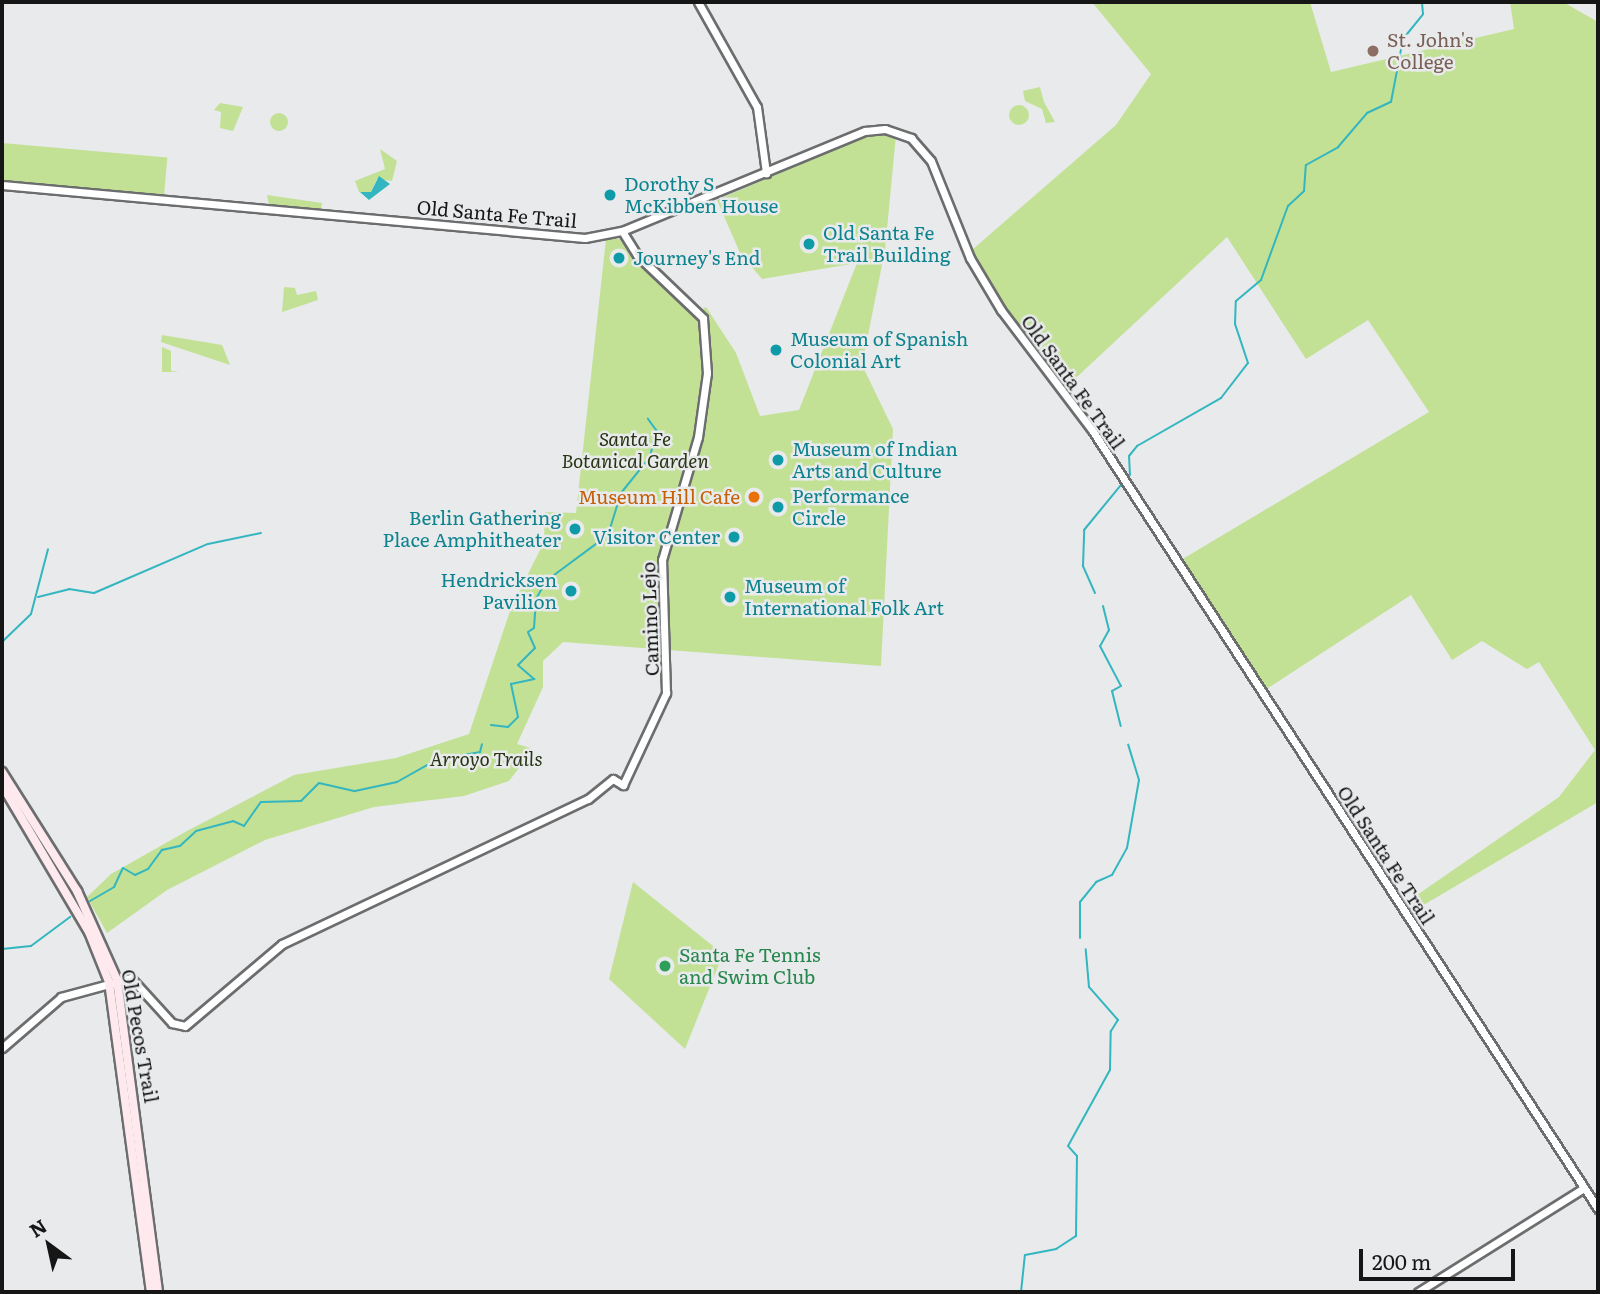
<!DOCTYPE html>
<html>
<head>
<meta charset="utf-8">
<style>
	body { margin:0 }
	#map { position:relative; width:1600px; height:1294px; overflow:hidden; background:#e8eaeb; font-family:Literata,serif }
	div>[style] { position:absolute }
	.green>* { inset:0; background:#c2e195; transform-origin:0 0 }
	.round { border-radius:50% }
	.water>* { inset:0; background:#33b6c0 }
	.stream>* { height:2px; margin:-1px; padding:0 1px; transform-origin:1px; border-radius:1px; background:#33b6c0 }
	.roads { filter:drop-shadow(2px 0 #6c6d6e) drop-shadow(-2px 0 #6c6d6e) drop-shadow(0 2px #6c6d6e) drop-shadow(0 -2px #6c6d6e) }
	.tertiary>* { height:7px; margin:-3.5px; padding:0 3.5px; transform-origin:3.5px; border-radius:3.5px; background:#fff }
	.secondary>* { height:8px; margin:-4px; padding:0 4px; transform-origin:4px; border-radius:4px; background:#fde9ee }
	.dots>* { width:19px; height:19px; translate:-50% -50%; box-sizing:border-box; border:4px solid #e8eaeb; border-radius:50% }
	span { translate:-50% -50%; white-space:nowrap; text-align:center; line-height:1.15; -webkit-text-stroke:5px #e8eaeb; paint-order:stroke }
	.education-label { font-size:19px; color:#785e54 }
	.left { translate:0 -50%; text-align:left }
	.culture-label { font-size:19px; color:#0d838f }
	.right { translate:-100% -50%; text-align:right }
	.street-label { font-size:19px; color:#161617 }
	.park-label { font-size:19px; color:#283413; font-style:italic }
	.food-label { font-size:19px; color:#c56008 }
	.leisure-label { font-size:19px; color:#27864d }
	.frame { position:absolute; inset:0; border:4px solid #161617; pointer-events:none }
	.north { position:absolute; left:14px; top:1210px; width:70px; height:70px; -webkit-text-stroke:5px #e8eaeb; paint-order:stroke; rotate:327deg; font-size:19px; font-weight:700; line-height:28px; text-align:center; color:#161617 }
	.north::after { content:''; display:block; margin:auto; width:24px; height:32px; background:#161617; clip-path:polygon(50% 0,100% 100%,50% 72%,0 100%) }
	.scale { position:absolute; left:1359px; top:1249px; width:156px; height:32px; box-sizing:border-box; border:4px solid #161617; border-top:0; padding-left:9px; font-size:21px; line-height:24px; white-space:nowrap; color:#161617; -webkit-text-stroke:5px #e8eaeb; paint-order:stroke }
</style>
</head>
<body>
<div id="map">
	<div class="green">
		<i style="clip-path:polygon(1092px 2px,1310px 2px,1331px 72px,1514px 29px,1510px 2px,1563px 2px,1598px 22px,1598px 802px,1410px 913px,1404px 904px,1559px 797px,1595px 750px,1539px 662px,1527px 669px,1482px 641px,1452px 660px,1411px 595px,1265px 690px,1181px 560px,1429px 412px,1368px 320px,1306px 359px,1227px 237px,1064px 389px,1033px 351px,972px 250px,1116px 125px,1151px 74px)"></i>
		<i style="clip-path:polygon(1040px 87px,1044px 102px,1055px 122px,1046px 123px,1042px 109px,1025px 101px,1023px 91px)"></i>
		<i style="clip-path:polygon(220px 103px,243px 107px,233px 131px,220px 128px,221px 112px,214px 110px)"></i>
		<i class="round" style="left:1009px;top:105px;width:20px;height:20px"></i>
		<i class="round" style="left:270px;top:113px;width:18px;height:18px"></i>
		<i style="clip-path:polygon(871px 134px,896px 135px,885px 250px,862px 365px,893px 429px,881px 666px,563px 642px,543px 661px,543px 687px,517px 744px,530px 748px,529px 755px,509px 781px,464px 796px,374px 807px,265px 840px,167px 890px,107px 933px,87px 897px,111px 874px,187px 831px,294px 775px,396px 758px,469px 734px,511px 608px,544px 542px,545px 512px,576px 513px,606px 239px,620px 239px,633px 259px,697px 313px,706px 307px,736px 353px,760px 416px,799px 410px,857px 263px,762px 279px,740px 253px,717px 200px)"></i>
		<i style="left:2px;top:143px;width:166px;height:39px;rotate:5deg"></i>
		<i style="clip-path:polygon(380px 149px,397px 161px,392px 181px,377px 179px,371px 192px,359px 192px,355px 181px,385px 169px)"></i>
		<i style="clip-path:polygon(267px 195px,322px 203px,321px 210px,269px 205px)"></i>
		<i style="clip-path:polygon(284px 287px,295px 288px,297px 295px,316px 291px,318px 300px,282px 312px)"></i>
		<i style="clip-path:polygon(162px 335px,222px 345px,230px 365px,161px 342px)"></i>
		<i style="clip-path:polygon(162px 347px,171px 351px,171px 371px,179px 372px,162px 372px)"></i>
		<i style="clip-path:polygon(633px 882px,723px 954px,685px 1049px,609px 979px)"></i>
	</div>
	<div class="water">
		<i style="clip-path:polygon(379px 176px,390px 184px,369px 200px,360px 192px,371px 192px)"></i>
	</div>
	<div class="stream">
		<i style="left:1130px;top:475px;width:19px;rotate:-93deg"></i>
		<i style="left:1129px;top:456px;width:13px;rotate:-51deg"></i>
		<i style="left:1137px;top:446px;width:97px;rotate:-29.7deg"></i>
		<i style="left:1221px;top:398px;width:44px;rotate:-52.4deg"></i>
		<i style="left:1248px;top:363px;width:41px;rotate:-108.4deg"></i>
		<i style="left:1235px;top:324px;width:23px;rotate:-88deg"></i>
		<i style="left:1236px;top:301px;width:33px;rotate:-40deg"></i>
		<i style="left:1261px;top:280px;width:79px;rotate:-70deg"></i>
		<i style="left:1288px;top:206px;width:22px;rotate:-43deg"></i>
		<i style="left:1304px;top:191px;width:26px;rotate:-86deg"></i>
		<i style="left:1306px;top:165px;width:37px;rotate:-29deg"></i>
		<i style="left:1338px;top:147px;width:45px;rotate:-49.5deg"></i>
		<i style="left:1367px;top:113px;width:26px;rotate:-25deg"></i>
		<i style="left:1391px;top:102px;width:64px;rotate:-79.2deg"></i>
		<i style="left:1403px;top:39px;width:32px;rotate:-51deg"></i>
		<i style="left:1423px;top:14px;width:12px;rotate:-95deg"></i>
		<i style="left:1095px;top:593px;width:30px;rotate:-114deg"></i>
		<i style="left:1083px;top:566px;width:36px;rotate:-88deg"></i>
		<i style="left:1084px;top:530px;width:58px;rotate:-50.6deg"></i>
		<i style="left:38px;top:597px;width:32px;rotate:-14deg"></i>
		<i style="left:69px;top:589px;width:25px;rotate:9deg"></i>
		<i style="left:94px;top:593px;width:124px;rotate:-23.3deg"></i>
		<i style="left:208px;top:544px;width:54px;rotate:-11.7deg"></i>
		<i style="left:1103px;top:606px;width:25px;rotate:76deg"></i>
		<i style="left:1109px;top:630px;width:18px;rotate:119deg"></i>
		<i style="left:1100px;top:646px;width:45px;rotate:62.3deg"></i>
		<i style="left:1121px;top:686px;width:10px;rotate:151deg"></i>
		<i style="left:1112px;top:691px;width:36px;rotate:76deg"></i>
		<i style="left:2px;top:642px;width:40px;rotate:-44deg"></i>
		<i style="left:31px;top:614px;width:67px;rotate:-75.3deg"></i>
		<i style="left:491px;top:725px;width:17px;rotate:7deg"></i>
		<i style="left:508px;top:727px;width:14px;rotate:-45deg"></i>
		<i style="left:518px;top:717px;width:34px;rotate:-102deg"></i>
		<i style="left:511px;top:684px;width:24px;rotate:-12deg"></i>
		<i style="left:534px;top:679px;width:21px;rotate:-139deg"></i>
		<i style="left:518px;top:665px;width:24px;rotate:-45deg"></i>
		<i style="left:535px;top:648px;width:17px;rotate:-114deg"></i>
		<i style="left:528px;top:632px;width:7px;rotate:-34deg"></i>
		<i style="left:534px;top:628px;width:29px;rotate:-86deg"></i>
		<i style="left:536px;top:599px;width:21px;rotate:-61deg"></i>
		<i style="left:546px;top:581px;width:77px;rotate:-36.6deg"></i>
		<i style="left:608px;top:535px;width:44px;rotate:-72.8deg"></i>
		<i style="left:621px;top:493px;width:46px;rotate:-51.1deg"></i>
		<i style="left:650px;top:457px;width:28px;rotate:-77deg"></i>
		<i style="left:656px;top:430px;width:14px;rotate:-126deg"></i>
		<i style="left:90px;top:901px;width:28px;rotate:-30deg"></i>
		<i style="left:114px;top:887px;width:21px;rotate:-65deg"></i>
		<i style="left:123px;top:868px;width:14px;rotate:30deg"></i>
		<i style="left:135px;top:875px;width:14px;rotate:-25deg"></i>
		<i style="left:148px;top:869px;width:24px;rotate:-54deg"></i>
		<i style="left:162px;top:850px;width:18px;rotate:-13deg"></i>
		<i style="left:180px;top:846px;width:22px;rotate:-43deg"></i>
		<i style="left:196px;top:831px;width:38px;rotate:-15deg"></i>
		<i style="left:233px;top:821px;width:12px;rotate:24deg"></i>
		<i style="left:244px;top:826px;width:29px;rotate:-55deg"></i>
		<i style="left:261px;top:802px;width:40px;rotate:-1.4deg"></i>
		<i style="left:301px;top:801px;width:25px;rotate:-45deg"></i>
		<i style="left:319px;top:783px;width:37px;rotate:13deg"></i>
		<i style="left:355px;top:791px;width:43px;rotate:-12.1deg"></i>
		<i style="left:397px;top:782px;width:45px;rotate:-29.4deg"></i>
		<i style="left:436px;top:760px;width:45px;rotate:-10.3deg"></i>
		<i style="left:480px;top:752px;width:8px;rotate:-76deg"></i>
		<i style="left:1080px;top:938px;width:36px;rotate:-90deg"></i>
		<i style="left:1080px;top:902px;width:26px;rotate:-51deg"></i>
		<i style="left:1096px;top:882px;width:17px;rotate:-24deg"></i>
		<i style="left:1112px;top:875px;width:31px;rotate:-61deg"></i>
		<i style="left:1127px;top:848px;width:69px;rotate:-80deg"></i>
		<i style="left:1139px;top:780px;width:37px;rotate:-107deg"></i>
		<i style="left:2px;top:949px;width:29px;rotate:-6deg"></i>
		<i style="left:31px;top:946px;width:49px;rotate:-36.6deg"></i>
		<i style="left:1021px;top:1292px;width:37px;rotate:-84deg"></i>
		<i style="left:1025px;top:1255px;width:32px;rotate:-11deg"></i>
		<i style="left:1056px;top:1249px;width:24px;rotate:-33deg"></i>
		<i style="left:1076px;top:1236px;width:80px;rotate:-89.3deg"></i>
		<i style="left:1077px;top:1156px;width:13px;rotate:-132deg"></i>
		<i style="left:1068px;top:1146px;width:87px;rotate:-61.1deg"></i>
		<i style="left:1110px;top:1070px;width:39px;rotate:-89deg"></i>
		<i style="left:1111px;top:1031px;width:13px;rotate:-58deg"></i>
		<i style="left:1118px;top:1020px;width:44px;rotate:-131.3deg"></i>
		<i style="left:1089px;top:987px;width:38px;rotate:-95deg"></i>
	</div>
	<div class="roads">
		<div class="tertiary">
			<i style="left:698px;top:2px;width:120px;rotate:60.7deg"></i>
			<i style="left:757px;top:107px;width:67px;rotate:82.2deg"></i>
			<i style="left:2px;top:185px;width:585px;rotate:5.19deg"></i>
			<i style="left:585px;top:238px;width:38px;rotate:-11deg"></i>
			<i style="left:622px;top:231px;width:263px;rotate:-22.4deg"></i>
			<i style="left:865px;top:131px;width:20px;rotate:-6deg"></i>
			<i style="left:885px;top:129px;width:28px;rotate:19deg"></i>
			<i style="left:911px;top:138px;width:30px;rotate:49deg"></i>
			<i style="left:931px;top:161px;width:105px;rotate:68.1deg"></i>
			<i style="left:970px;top:258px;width:61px;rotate:59.2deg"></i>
			<i style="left:1001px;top:310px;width:151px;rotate:52.8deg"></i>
			<i style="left:1092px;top:430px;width:929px;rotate:56.99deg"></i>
			<i style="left:2px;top:1048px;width:78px;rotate:-40.8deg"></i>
			<i style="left:61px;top:997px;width:73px;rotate:-15.2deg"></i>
			<i style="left:131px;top:978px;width:61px;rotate:47.7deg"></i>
			<i style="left:172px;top:1023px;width:13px;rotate:13deg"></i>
			<i style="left:185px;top:1026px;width:127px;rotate:-40.2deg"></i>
			<i style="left:282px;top:944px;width:339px;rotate:-25.4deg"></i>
			<i style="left:588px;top:799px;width:32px;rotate:-39deg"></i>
			<i style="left:613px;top:779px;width:12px;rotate:31deg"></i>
			<i style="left:623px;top:785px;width:102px;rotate:-64.9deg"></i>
			<i style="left:666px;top:693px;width:133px;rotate:-91.7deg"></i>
			<i style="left:662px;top:560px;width:128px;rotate:-73.7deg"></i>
			<i style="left:698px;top:437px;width:65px;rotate:-82deg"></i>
			<i style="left:707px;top:373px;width:55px;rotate:-94.2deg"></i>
			<i style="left:703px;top:318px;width:91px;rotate:-136.3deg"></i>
			<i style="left:637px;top:255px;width:28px;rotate:-122deg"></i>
			<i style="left:1418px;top:1292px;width:196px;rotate:-32.1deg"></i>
		</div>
		<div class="secondary">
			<i style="left:2px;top:772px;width:141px;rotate:57.8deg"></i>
			<i style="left:77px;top:891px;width:98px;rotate:65.8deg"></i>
			<i style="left:117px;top:980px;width:315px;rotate:82.5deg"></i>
			<i style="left:2px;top:785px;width:171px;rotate:59.4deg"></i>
			<i style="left:89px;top:932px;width:54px;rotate:68.2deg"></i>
			<i style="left:109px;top:982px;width:313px;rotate:82.3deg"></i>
		</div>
	</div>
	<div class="dots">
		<i style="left:1373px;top:51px;background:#8d6e63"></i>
		<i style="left:610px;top:195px;background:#0f9aa8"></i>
		<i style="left:809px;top:244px;background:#0f9aa8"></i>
		<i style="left:619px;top:258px;background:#0f9aa8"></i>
		<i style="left:776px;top:350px;background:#0f9aa8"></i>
		<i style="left:778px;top:460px;background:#0f9aa8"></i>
		<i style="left:754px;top:497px;background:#e8710a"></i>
		<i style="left:778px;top:507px;background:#0f9aa8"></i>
		<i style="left:575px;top:529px;background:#0f9aa8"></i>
		<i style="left:734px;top:537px;background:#0f9aa8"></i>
		<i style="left:571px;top:591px;background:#0f9aa8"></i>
		<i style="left:730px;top:597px;background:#0f9aa8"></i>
		<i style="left:665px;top:966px;background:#2e9e5b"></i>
	</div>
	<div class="education-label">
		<span class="left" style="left:1387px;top:51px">St. John's<br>College</span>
	</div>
	<div class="culture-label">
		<span class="left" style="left:624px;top:195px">Dorothy S<br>McKibben House</span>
		<span class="left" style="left:823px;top:244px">Old Santa Fe<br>Trail Building</span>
		<span class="left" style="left:633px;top:258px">Journey's End</span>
		<span class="left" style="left:790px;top:350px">Museum of Spanish<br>Colonial Art</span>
		<span class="left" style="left:792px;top:460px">Museum of Indian<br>Arts and Culture</span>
		<span class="left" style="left:792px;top:507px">Performance<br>Circle</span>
		<span class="right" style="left:561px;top:529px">Berlin Gathering<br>Place Amphitheater</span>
		<span class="right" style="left:720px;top:537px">Visitor Center</span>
		<span class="right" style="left:557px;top:591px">Hendricksen<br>Pavilion</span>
		<span class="left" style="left:744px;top:597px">Museum of<br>International Folk Art</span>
	</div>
	<div class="street-label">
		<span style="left:497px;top:214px;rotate:5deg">Old Santa Fe Trail</span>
		<span style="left:1073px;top:382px;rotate:54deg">Old Santa Fe Trail</span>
		<span style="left:650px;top:619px;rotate:-92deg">Camino Lejo</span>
		<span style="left:1386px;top:855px;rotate:57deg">Old Santa Fe Trail</span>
		<span style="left:140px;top:1036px;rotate:80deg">Old Pecos Trail</span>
	</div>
	<div class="park-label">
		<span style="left:635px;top:450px">Santa Fe<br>Botanical Garden</span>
		<span style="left:486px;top:759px">Arroyo Trails</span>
	</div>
	<div class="food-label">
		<span class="right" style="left:740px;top:497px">Museum Hill Cafe</span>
	</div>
	<div class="leisure-label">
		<span class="left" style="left:679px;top:966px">Santa Fe Tennis<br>and Swim Club</span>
	</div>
	<div class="frame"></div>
	<div class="north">N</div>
	<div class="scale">200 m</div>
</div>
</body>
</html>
